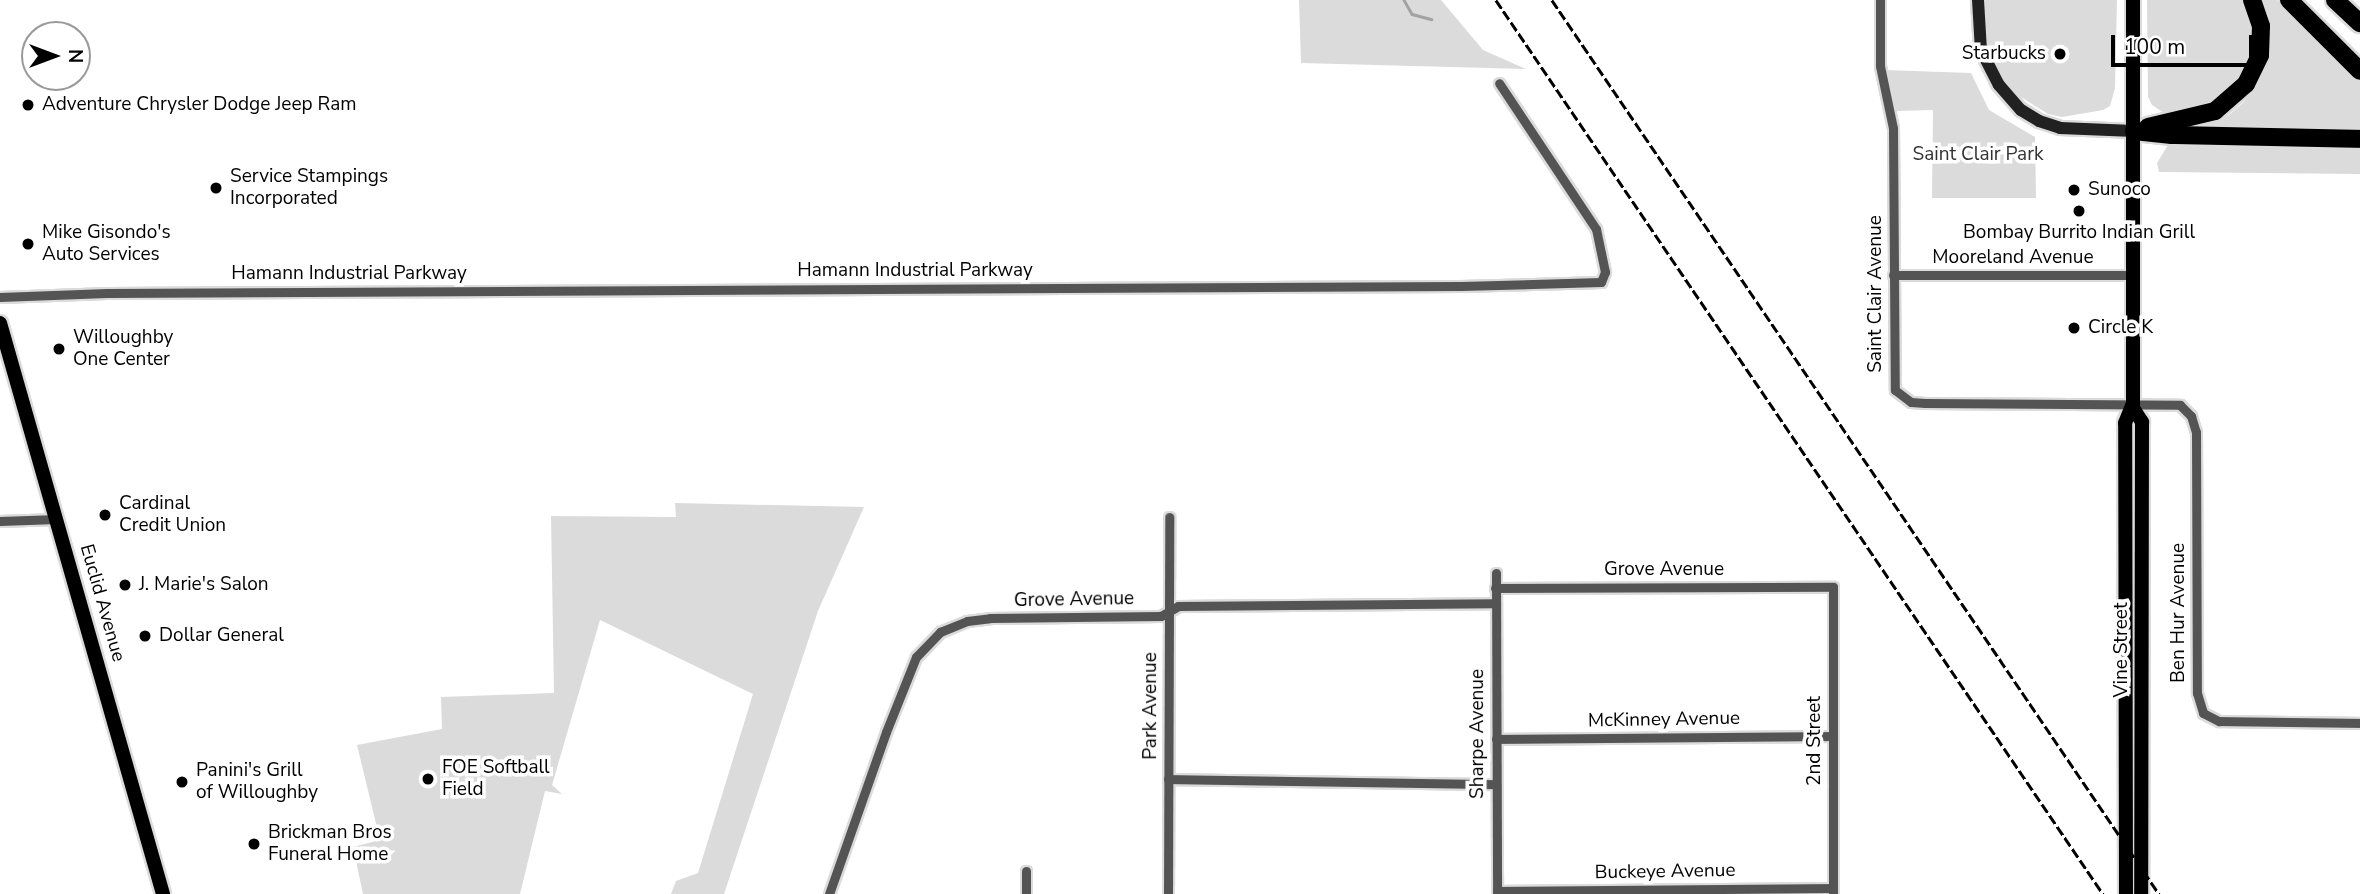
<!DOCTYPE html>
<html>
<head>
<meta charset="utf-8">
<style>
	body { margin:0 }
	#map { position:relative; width:2360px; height:894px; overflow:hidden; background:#fff; font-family:"Nunito Sans",sans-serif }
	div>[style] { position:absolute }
	.green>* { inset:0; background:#dbdbdb }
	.stream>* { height:2.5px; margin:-1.25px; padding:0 1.25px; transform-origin:1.25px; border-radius:1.25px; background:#a2a2a2 }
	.roads { filter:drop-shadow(2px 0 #dbdbdb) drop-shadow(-2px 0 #dbdbdb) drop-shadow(0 2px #dbdbdb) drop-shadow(0 -2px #dbdbdb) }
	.street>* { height:9px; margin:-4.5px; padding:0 4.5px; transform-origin:4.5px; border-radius:4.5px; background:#545454 }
	.secondary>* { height:12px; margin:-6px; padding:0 6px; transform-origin:6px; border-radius:6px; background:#212121 }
	.primary>* { height:14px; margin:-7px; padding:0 7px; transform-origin:7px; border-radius:7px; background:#000 }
	.highway>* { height:18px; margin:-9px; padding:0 9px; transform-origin:9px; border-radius:9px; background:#000 }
	.rail>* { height:2.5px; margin-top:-1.25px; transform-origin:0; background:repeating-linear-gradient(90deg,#000 0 10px,transparent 0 13.5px) }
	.dots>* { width:19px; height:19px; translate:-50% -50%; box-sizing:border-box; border:4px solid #fff; border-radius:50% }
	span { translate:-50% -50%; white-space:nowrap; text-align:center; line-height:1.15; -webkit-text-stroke:7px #fff; paint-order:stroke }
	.poi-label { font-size:19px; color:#000 }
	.right { translate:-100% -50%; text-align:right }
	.left { translate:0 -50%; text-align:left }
	.park-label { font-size:19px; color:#323232 }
	.street-label { font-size:19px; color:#000 }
	.north { position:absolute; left:21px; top:21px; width:70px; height:70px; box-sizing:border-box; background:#fff; border:2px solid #999; border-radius:50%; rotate:90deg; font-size:19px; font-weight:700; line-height:28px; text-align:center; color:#000 }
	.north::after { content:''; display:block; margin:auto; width:24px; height:32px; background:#000; clip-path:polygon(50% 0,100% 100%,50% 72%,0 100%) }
	.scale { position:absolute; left:2111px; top:35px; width:142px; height:32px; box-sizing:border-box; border:4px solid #000; border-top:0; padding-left:9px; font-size:21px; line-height:24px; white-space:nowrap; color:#000; -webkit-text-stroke:5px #fff; paint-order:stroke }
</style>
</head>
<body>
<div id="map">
	<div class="green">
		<i style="clip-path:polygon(1299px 0,1441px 0,1483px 50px,1526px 69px,1301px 63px)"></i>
		<i style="clip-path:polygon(1985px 0,2117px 0,2115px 88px,2110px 106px,2103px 110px,2062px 117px,2048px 114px,2010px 90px,1996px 70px,1987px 44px)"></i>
		<i style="clip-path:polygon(2147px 0,2245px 0,2254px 27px,2251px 50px,2233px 84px,2216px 100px,2207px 105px,2164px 113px,2152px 105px,2148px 97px)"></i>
		<i style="clip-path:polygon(2262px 0,2277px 0,2360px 81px,2360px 134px,2187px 128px,2202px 126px,2229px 115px,2245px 101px,2261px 79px,2269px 54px,2269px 26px)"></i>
		<i style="clip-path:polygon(1885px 70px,1971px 73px,1989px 110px,2035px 137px,2036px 198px,1932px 198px,1933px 110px,1896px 111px)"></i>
		<i style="clip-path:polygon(2327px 144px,2360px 146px,2360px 174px,2159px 172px,2157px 163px,2168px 145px)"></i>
		<i style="clip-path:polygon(675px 503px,864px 507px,818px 611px,724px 894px,671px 894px,676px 881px,698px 873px,753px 694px,600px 620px,552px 785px,562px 794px,545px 791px,520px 894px,363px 894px,353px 847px,380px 840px,357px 745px,442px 729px,441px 697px,554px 693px,551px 516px,676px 517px)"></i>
	</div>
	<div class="stream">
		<i style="left:1404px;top:0;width:16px;rotate:60deg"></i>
		<i style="left:1412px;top:14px;width:20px;rotate:15deg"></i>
	</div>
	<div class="roads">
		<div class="street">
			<i style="left:1880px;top:0;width:66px;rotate:90deg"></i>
			<i style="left:1880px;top:66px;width:63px;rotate:78.2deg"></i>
			<i style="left:1893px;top:128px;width:262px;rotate:89.6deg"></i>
			<i style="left:1895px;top:390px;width:20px;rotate:37deg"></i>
			<i style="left:1911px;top:402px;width:14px;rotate:4deg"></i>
			<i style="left:1925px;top:403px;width:255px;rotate:0.4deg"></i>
			<i style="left:2180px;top:405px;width:16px;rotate:45deg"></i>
			<i style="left:2191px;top:416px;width:17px;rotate:73deg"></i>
			<i style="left:2196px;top:432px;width:261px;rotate:89.8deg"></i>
			<i style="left:2197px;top:693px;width:21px;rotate:73deg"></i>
			<i style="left:2203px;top:713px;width:18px;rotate:27deg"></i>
			<i style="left:2219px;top:721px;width:141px;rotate:0.8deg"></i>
			<i style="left:1893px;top:275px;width:240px"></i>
			<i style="left:0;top:297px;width:107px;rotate:-2.1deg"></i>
			<i style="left:107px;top:293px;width:1354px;rotate:-0.3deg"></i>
			<i style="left:1461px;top:286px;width:140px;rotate:-1.6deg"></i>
			<i style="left:1601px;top:282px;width:11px;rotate:-68deg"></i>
			<i style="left:1605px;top:272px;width:44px;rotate:-101.8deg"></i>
			<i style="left:1596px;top:229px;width:175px;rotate:-123.6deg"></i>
			<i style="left:0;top:521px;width:57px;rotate:-2deg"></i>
			<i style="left:1496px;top:573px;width:321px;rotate:89.8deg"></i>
			<i style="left:1495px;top:588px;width:338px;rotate:-0.2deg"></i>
			<i style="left:1833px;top:587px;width:307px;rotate:90deg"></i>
			<i style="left:1496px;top:739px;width:336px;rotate:-0.5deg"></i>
			<i style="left:1168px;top:779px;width:327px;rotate:0.9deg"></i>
			<i style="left:1026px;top:871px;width:23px;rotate:90deg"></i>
			<i style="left:1497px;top:891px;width:336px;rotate:-0.5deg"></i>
			<i style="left:829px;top:894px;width:172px;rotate:-70.6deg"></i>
			<i style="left:886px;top:732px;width:81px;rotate:-68.2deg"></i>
			<i style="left:916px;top:657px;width:35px;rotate:-46deg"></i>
			<i style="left:940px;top:632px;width:29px;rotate:-22deg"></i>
			<i style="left:967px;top:621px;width:23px;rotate:-7deg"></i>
			<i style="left:990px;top:618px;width:171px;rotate:-0.7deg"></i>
			<i style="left:1161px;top:616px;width:20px;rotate:-30deg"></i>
			<i style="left:1178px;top:606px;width:317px;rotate:-0.5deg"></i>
			<i style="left:1168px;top:894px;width:377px;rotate:-89.8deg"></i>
		</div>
		<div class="secondary">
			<i style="left:1978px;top:0;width:50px;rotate:86.6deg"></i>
			<i style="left:1981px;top:50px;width:39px;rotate:63deg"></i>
			<i style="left:1999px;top:85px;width:33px;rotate:49deg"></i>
			<i style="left:2021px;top:110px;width:21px;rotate:31deg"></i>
			<i style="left:2039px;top:121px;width:22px;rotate:18deg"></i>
			<i style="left:2060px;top:128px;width:74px;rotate:2.3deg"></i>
		</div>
		<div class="primary">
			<i style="left:0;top:323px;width:594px;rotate:74.07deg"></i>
			<i style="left:2133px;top:408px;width:17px;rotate:57deg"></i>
			<i style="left:2142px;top:422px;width:472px;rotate:90.1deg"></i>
			<i style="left:2126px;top:894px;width:471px;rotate:-90.1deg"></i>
			<i style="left:2125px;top:423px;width:22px;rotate:-68deg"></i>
			<i style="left:2133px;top:403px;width:403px;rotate:-90deg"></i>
		</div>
		<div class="highway">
			<i style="left:2289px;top:0;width:100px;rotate:45deg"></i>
			<i style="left:2335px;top:0;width:34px;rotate:43deg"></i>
			<i style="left:2148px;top:127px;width:69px;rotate:-13.4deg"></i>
			<i style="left:2215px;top:111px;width:41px;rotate:-41.1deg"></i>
			<i style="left:2246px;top:84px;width:32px;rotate:-64deg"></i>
			<i style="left:2260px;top:55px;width:29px;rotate:-88deg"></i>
			<i style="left:2261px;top:26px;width:28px;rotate:-109deg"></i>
			<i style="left:2134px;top:131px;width:38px;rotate:6deg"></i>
			<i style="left:2172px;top:135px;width:188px;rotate:1.2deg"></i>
		</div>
	</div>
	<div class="rail">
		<i style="left:1496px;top:0;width:1081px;rotate:55.82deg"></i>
		<i style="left:1552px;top:0;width:1081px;rotate:55.82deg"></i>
	</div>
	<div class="dots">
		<i style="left:2060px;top:54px;background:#000"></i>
		<i style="left:28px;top:105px;background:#000"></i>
		<i style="left:216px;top:188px;background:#000"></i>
		<i style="left:2074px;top:190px;background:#000"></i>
		<i style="left:2079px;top:211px;background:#000"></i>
		<i style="left:28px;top:244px;background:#000"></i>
		<i style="left:2074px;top:328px;background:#000"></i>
		<i style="left:59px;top:349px;background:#000"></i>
		<i style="left:105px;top:515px;background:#000"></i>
		<i style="left:125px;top:585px;background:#000"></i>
		<i style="left:145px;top:636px;background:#000"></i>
		<i style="left:428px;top:779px;background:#000"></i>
		<i style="left:182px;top:782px;background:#000"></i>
		<i style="left:254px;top:844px;background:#000"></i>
	</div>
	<div class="poi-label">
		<span class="right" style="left:2046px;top:54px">Starbucks</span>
		<span class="left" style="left:42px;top:105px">Adventure Chrysler Dodge Jeep Ram</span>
		<span class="left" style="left:230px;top:188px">Service Stampings<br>Incorporated</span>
		<span class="left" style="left:2088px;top:190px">Sunoco</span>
		<span class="left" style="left:42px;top:244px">Mike Gisondo's<br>Auto Services</span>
		<span style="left:2079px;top:233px">Bombay Burrito Indian Grill</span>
		<span class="left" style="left:2088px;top:328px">Circle K</span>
		<span class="left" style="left:73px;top:349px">Willoughby<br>One Center</span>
		<span class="left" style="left:119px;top:515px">Cardinal<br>Credit Union</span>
		<span class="left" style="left:139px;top:585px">J. Marie's Salon</span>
		<span class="left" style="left:159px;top:636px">Dollar General</span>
		<span class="left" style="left:442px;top:779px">FOE Softball<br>Field</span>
		<span class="left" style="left:196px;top:782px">Panini's Grill<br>of Willoughby</span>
		<span class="left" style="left:268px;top:844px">Brickman Bros<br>Funeral Home</span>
	</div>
	<div class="park-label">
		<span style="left:1978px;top:155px">Saint Clair Park</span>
	</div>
	<div class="street-label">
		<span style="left:2013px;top:258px">Mooreland Avenue</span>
		<span style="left:915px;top:271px">Hamann Industrial Parkway</span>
		<span style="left:349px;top:274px">Hamann Industrial Parkway</span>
		<span style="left:1876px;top:294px;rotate:-90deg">Saint Clair Avenue</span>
		<span style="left:1664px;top:570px">Grove Avenue</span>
		<span style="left:1074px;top:600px;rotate:-1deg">Grove Avenue</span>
		<span style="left:102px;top:603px;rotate:74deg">Euclid Avenue</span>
		<span style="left:2179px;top:613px;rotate:-90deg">Ben Hur Avenue</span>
		<span style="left:2122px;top:650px;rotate:-90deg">Vine Street</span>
		<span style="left:1151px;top:706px;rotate:-90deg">Park Avenue</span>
		<span style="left:1664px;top:720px;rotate:-1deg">McKinney Avenue</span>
		<span style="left:1478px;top:734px;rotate:-90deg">Sharpe Avenue</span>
		<span style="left:1815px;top:741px;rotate:-90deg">2nd Street</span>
		<span style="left:1665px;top:872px;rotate:-1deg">Buckeye Avenue</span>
	</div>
	<div class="north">N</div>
	<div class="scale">100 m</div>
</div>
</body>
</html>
